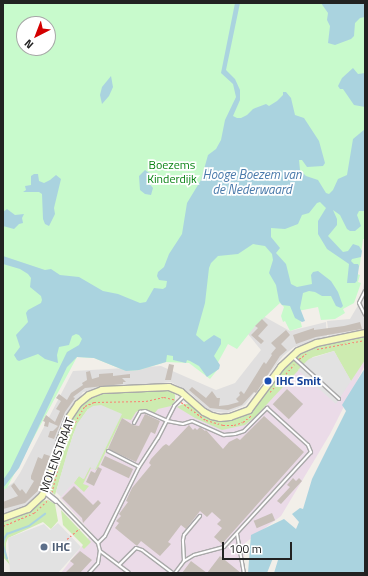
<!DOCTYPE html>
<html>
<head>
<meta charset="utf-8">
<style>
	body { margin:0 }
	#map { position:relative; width:368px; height:576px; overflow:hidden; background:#f2efe9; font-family:"Titillium Web",sans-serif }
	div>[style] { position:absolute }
	.residential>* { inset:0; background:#e0dfdf }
	.industrial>* { inset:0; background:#ebdbe8 }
	.grass>* { inset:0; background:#cdebb0 }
	.park>* { inset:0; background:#c8facc }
	.parking>* { inset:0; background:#e2e2e2 }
	.water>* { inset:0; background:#aad3df }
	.stream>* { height:1.5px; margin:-0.75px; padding:0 0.75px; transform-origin:0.75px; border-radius:0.75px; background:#aad3df }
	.building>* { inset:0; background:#c7bfb8; transform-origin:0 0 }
	.path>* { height:1px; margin-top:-0.5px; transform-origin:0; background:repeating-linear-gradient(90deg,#fa8072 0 2px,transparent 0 4px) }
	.roads { filter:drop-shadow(1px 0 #a9a9a9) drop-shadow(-1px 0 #a9a9a9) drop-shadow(0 1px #a9a9a9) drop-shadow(0 -1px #a9a9a9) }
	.lane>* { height:2px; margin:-1px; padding:0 1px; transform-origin:1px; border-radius:1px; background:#fff }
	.street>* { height:4px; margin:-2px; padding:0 2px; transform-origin:2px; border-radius:2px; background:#fff }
	.secondary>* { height:6px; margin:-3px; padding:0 3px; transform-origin:3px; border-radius:3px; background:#f7fabf }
	.dots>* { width:11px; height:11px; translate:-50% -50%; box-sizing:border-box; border:2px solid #fff; border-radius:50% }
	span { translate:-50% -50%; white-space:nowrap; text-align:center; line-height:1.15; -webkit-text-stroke:3.5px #fff; paint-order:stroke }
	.park-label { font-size:12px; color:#0c8416 }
	.transit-label { font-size:12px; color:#164399; font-weight:700 }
	.left { translate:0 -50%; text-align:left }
	.street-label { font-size:12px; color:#222 }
	.service-label { font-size:12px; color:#4e5e75; font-weight:700 }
	.water-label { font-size:13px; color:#4a7aab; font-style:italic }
	.frame { position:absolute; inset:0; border:4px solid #222; pointer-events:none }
	.north { position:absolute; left:16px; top:16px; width:40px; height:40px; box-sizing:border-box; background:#fff; border:1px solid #a7a7a7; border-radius:50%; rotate:222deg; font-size:11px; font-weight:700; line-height:16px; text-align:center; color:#222 }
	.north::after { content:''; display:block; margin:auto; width:14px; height:18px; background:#d40000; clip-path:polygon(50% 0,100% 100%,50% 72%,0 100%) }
	.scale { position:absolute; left:222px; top:542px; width:70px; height:18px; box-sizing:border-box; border:2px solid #222; border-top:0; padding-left:5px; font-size:12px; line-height:14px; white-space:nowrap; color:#222; -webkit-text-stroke:3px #fff; paint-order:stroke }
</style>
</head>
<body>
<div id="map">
	<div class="residential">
		<i style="clip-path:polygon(365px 278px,365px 330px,329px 338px,327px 321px,350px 319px,360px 302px)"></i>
		<i style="clip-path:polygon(263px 316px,290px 331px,326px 322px,327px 338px,294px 347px,283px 356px,245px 405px,227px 413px,209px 411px,190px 393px,171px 382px,83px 392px,59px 432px,44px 485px,40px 494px,29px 505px,3px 517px,3px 490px,14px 482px,20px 473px,73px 371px,161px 366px,216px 390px,235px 383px,261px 350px,248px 334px)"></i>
	</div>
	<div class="industrial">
		<i style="clip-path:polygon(365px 353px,365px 365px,330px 434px,281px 516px,245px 543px,243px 573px,61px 573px,92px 533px,60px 498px,94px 457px,132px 402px,165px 401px,226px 423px,250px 412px,297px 359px)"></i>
	</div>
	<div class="grass">
		<i style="clip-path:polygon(365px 336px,365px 360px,351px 381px,334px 351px,313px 357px,307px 361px,256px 416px,245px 425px,222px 430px,195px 418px,177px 407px,183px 404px,193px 404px,219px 418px,253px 408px,284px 366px,297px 354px,318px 346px)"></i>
		<i style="clip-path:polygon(154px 388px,173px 390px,175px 395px,175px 401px,171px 406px,158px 409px,154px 414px,145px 410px,140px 410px,136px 412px,131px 420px,122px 418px,98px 468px,95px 470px,91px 468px,83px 484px,89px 486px,84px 492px,74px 483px,79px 476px,84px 479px,90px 467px,95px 470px,88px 409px,78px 424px,73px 435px,55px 495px,49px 489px,65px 428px,83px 400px,96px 394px)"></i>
		<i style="clip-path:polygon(48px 500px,55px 504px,58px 521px,51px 529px,43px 522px,8px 538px,6px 543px,6px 554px,10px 565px,3px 557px,3px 520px,26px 513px,41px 501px)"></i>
		<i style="clip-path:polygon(61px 510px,91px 542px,84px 549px,82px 547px,83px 545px,63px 525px)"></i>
	</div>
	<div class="park">
		<i style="clip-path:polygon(evenodd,3px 3px,365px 3px,365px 239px,363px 239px,360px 264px,357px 274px,360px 275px,358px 282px,361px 283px,354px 303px,343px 309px,345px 313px,335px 319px,321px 320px,318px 307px,298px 311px,302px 327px,290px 331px,285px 321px,283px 322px,281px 316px,284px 307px,280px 303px,255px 326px,237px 349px,228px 344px,216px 366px,218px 369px,210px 379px,189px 363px,166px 362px,139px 370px,126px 371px,94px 358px,77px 357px,11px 480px,7px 488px,3px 490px,3px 3px,24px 24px,48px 24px,48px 48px,24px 48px,24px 24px)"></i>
	</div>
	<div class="parking">
		<i style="clip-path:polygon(334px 351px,351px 381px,336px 404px,298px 370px,309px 359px)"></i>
		<i style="clip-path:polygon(101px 405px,122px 414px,95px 470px,90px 467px,83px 479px,79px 476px,61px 497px,56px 492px,68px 450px,77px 424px,88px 409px,93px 406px)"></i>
		<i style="clip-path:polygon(58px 523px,81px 547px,58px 573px,10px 573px,8px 538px,44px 524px,50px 530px)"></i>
	</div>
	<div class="water">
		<i style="clip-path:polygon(235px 3px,240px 3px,226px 70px,235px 79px,240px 90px,240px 100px,233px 116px,237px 118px,241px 118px,247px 115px,253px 109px,266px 104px,269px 106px,277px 101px,283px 95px,283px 92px,286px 92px,291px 98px,295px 115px,304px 118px,319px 141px,325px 163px,323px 166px,307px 167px,302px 160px,299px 160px,300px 170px,306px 176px,318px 180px,326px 193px,329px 194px,333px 190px,338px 179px,347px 175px,353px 139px,365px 129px,365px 216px,364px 211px,359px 211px,357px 215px,361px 226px,355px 231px,350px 231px,347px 229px,340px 215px,333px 210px,337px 219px,337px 225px,328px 236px,343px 252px,348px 251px,353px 244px,359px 246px,362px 251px,361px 257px,352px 259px,351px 261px,354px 264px,358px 264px,359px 266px,357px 281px,355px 283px,347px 283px,349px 264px,327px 249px,318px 234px,318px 221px,326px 208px,320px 202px,317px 203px,309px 213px,302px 215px,298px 224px,285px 229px,271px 228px,271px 237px,280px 248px,276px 253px,286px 264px,291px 284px,297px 287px,312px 284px,311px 275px,313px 272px,318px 271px,331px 281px,338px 292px,343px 306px,341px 308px,336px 306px,331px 296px,322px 296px,315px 292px,309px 291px,303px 293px,300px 308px,305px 321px,302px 322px,295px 318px,290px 306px,282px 305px,279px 301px,276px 285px,269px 273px,273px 260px,272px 254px,265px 246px,253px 244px,238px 254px,218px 256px,211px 263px,209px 268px,205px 303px,196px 335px,204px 342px,214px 335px,221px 339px,221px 344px,214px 356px,220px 365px,219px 369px,207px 377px,199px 366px,190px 361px,187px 360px,186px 363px,173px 360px,173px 356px,167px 355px,166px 362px,139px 370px,126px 371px,94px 358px,77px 357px,67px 367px,19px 468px,3px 488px,3px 480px,10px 470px,65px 356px,67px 352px,79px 345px,82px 339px,79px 335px,76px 334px,72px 336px,69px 345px,59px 347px,57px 355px,58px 363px,45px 359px,38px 354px,19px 361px,17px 360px,14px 355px,20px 347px,16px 335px,28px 322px,26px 313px,28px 310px,41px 303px,42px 300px,41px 296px,30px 287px,31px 278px,28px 274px,20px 269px,3px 264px,3px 256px,45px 270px,51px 269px,60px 275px,79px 277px,103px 291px,118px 294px,140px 303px,146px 302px,154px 288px,163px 289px,166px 287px,167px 281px,159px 280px,157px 276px,158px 272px,164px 267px,169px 254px,182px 234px,187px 203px,201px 180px,208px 155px,216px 149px,221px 140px,225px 120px,236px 97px,233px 84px,221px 73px)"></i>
		<i style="clip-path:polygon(321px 3px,365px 3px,365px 17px,360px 18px,355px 23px,354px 36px,351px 39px,335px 45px,328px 43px,330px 26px,327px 20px,328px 13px)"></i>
		<i style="clip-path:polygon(353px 68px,358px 74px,365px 73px,365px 107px,354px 105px,343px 89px,340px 89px,338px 86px,342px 78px)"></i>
		<i style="clip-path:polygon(111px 76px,113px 87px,109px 96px,102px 104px,100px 95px,102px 87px)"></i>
		<i style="clip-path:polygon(145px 170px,152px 175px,148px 182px,153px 188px,151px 195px,145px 194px,140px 190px,139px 176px)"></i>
		<i style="clip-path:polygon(34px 174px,38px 174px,39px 181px,44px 183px,50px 180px,56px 175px,61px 179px,54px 208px,55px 214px,49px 226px,45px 224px,43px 219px,42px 194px,39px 192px,23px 192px,26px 190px,25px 186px,31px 185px,31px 176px)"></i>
		<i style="clip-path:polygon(7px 209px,15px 215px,24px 214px,22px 218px,23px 223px,19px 224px,14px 229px,3px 226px,3px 212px)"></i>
		<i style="clip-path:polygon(365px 368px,365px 573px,274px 573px,278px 560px,273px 558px,267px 573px,248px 573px,251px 535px,284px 519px,296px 529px,299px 522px,292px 514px,300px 508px,303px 509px,312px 479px,346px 411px,342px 405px)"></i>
	</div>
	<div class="stream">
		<i style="left:7px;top:559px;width:15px;rotate:-106deg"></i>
		<i style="left:3px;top:545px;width:6px;rotate:-81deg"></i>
		<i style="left:4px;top:539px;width:6px;rotate:-59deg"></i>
		<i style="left:7px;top:534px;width:23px;rotate:-20deg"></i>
		<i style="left:29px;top:526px;width:20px;rotate:-37deg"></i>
	</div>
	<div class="building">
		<i style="clip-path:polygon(262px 319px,268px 325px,258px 336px,264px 341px,261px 344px,251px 335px,258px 328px,255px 326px)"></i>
		<i style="clip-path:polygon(360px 322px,362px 329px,316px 337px,296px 344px,293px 335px,314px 328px,314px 330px,344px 326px)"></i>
		<i style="clip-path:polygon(286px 330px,290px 335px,281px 344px,287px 350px,280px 356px,256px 393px,254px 392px,242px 405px,228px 410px,210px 408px,189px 390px,192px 387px,206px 398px,212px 391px,217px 398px,220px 398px,219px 406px,228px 405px,239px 402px,236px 399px,240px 395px,239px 393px,241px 391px,244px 394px,262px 365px,264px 362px,266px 364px,272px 355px,271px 354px,276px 348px,271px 343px)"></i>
		<i style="clip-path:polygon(169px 364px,174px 365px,171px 380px,165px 380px)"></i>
		<i style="clip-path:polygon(90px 371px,92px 379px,99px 377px,99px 374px,113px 373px,113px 376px,130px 374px,130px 378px,122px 378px,126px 382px,123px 382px,123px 384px,85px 388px,73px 397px,75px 398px,65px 412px,54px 439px,48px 437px,50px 431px,53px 431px,58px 426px,49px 422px,48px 427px,44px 426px,45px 422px,43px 421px,46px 415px,55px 422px,60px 411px,56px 409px,61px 401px,56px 398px,59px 394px,67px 400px,71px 393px,83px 385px,82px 383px,87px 380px,86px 372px)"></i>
		<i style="left:287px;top:389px;width:22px;height:21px;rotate:43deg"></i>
		<i style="clip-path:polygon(145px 414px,160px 421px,155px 434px,151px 432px,136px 462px,108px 449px,122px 418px,133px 425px,139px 426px)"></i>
		<i style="clip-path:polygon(264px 416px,304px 452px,222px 544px,214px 537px,222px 528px,217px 524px,221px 520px,212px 512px,207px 517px,200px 511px,186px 529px,181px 525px,168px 542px,171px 544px,160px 556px,141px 541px,137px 546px,115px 528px,119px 523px,116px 521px,121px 516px,119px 514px,128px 502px,126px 501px,132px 488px,151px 465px,149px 463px,151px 459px,163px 446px,166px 444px,169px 446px,189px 425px,193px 430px,195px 428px,197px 430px,200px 427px,205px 431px,206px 430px,223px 449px,229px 442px,237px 438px,240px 440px)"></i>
		<i style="clip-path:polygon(44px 454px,50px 456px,41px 482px,43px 483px,41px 488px,25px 503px,3px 509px,3px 502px,18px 496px,11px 486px,14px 483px,20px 491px,22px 489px,26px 494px,34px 481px,31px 479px,31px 476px,38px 457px,42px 459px)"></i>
		<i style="left:105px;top:456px;width:31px;height:10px;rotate:25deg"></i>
		<i style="clip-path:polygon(98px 467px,102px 469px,94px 486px,86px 482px,91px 471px,95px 473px)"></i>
		<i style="clip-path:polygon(293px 478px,296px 481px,299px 478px,302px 481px,281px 504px,277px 501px,290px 487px,287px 485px)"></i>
		<i style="clip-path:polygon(74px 486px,93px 505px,98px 500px,101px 503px,83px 523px,82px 518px,62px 498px)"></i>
		<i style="left:272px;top:513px;width:8px;height:20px;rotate:67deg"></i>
		<i style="clip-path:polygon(80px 551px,92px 560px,80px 573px,65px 573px,74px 564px,70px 561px)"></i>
		<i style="clip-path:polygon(220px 556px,241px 573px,182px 573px,191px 561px,207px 573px)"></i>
	</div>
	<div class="path">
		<i style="left:317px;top:349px;width:49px;rotate:-10.6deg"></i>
		<i style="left:299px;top:359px;width:9px;rotate:-36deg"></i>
		<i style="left:270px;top:392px;width:37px;rotate:-49deg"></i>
		<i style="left:181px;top:402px;width:31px;rotate:36deg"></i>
		<i style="left:206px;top:420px;width:18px;rotate:16deg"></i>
		<i style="left:223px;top:425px;width:11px"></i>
		<i style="left:234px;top:425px;width:9px;rotate:-18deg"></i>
		<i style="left:243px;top:422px;width:11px;rotate:-38deg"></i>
		<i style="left:71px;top:429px;width:27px;rotate:-59deg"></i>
		<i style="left:85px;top:406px;width:10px;rotate:-24deg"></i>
		<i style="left:94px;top:402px;width:52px;rotate:-1.1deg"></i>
		<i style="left:146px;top:401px;width:18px;rotate:-13deg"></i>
		<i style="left:164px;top:397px;width:13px;rotate:13deg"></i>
		<i style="left:65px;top:445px;width:6px;rotate:-72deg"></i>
		<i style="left:52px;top:492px;width:29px;rotate:-76deg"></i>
		<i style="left:3px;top:526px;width:34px;rotate:-23deg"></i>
		<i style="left:34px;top:513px;width:19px;rotate:-43deg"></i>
		<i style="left:67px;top:539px;width:16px;rotate:-40deg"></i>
	</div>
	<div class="roads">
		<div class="lane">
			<i style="left:365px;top:291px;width:13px;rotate:117deg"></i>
			<i style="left:359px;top:303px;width:13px;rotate:63deg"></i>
			<i style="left:294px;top:358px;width:61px;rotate:42.3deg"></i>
			<i style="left:134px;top:423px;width:13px;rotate:-61deg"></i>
			<i style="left:140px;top:412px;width:5px;rotate:-11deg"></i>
			<i style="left:145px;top:411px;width:24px;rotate:24deg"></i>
			<i style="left:167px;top:421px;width:16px;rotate:11deg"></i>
			<i style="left:183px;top:424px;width:9px;rotate:-18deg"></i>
			<i style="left:192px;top:421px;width:35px;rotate:24deg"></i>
			<i style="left:224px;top:435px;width:11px;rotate:-5deg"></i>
			<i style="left:235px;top:434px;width:9px;rotate:-18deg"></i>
			<i style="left:244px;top:431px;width:33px;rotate:-45deg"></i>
			<i style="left:267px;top:408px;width:55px;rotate:42.1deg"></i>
			<i style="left:308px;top:445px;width:8px;rotate:67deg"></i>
			<i style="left:311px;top:452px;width:129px;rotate:132.5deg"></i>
			<i style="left:224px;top:547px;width:31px;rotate:165deg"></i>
			<i style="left:194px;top:555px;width:12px;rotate:149deg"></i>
			<i style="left:108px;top:451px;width:35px;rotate:27deg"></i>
			<i style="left:57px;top:501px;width:59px;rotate:45.7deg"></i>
			<i style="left:237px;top:534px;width:40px;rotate:80deg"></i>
			<i style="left:100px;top:551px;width:36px;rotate:37deg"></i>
			<i style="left:119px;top:565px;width:24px;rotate:-45deg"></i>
			<i style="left:136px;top:548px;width:6px;rotate:18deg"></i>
			<i style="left:142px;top:550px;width:38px;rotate:37deg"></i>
			<i style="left:89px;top:573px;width:13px;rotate:-48deg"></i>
			<i style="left:98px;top:563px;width:12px;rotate:-81deg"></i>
			<i style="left:100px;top:551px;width:8px;rotate:-104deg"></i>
			<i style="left:98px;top:543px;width:10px;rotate:-45deg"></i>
			<i style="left:105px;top:536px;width:77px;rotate:-63.8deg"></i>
			<i style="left:139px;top:467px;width:35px;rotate:-57deg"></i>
			<i style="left:158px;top:438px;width:36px;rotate:-63deg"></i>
			<i style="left:174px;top:406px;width:14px;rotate:-45deg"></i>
			<i style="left:175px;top:573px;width:15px;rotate:-53deg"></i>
			<i style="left:184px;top:561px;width:21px;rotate:-93deg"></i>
			<i style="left:183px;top:540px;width:5px;rotate:-79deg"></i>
			<i style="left:184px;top:535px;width:25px;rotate:-50deg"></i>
		</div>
		<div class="street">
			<i style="left:45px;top:492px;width:14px;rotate:39deg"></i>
		</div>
		<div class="secondary">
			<i style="left:3px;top:518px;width:27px;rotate:-20deg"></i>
			<i style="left:28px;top:509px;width:19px;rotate:-43deg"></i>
			<i style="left:42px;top:496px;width:10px;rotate:-61deg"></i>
			<i style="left:47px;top:487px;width:49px;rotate:-74.5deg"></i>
			<i style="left:60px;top:440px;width:22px;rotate:-69deg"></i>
			<i style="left:68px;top:419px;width:18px;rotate:-56deg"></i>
			<i style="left:78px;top:404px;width:14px;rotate:-39deg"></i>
			<i style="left:89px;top:395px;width:14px;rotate:-21deg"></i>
			<i style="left:102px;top:390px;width:67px;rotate:-2.6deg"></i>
			<i style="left:169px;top:387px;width:13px;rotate:23deg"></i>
			<i style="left:181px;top:392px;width:30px;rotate:41deg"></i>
			<i style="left:204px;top:412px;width:9px;rotate:27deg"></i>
			<i style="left:212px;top:416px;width:8px;rotate:14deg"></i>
			<i style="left:220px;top:418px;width:10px;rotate:-6deg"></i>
			<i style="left:230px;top:417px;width:20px;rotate:-20deg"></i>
			<i style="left:249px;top:410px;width:54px;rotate:-53.3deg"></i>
			<i style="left:281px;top:367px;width:23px;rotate:-43deg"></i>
			<i style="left:298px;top:351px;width:21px;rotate:-23deg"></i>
			<i style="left:317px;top:343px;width:49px;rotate:-11.8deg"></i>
		</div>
	</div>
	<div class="dots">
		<i style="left:268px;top:381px;background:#1a4fb4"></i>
		<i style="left:44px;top:547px;background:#5c6f8a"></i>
	</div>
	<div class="park-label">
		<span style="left:172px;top:172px">Boezems<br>Kinderdijk</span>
	</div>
	<div class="transit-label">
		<span class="left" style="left:276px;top:381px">IHC Smit</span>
	</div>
	<div class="street-label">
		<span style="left:57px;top:455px;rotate:-70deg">MOLENSTRAAT</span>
	</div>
	<div class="service-label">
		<span class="left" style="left:52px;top:547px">IHC</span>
	</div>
	<div class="water-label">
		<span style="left:252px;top:182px">Hooge Boezem van<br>de Nederwaard</span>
	</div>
	<div class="frame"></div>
	<div class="north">N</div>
	<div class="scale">100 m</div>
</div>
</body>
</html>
